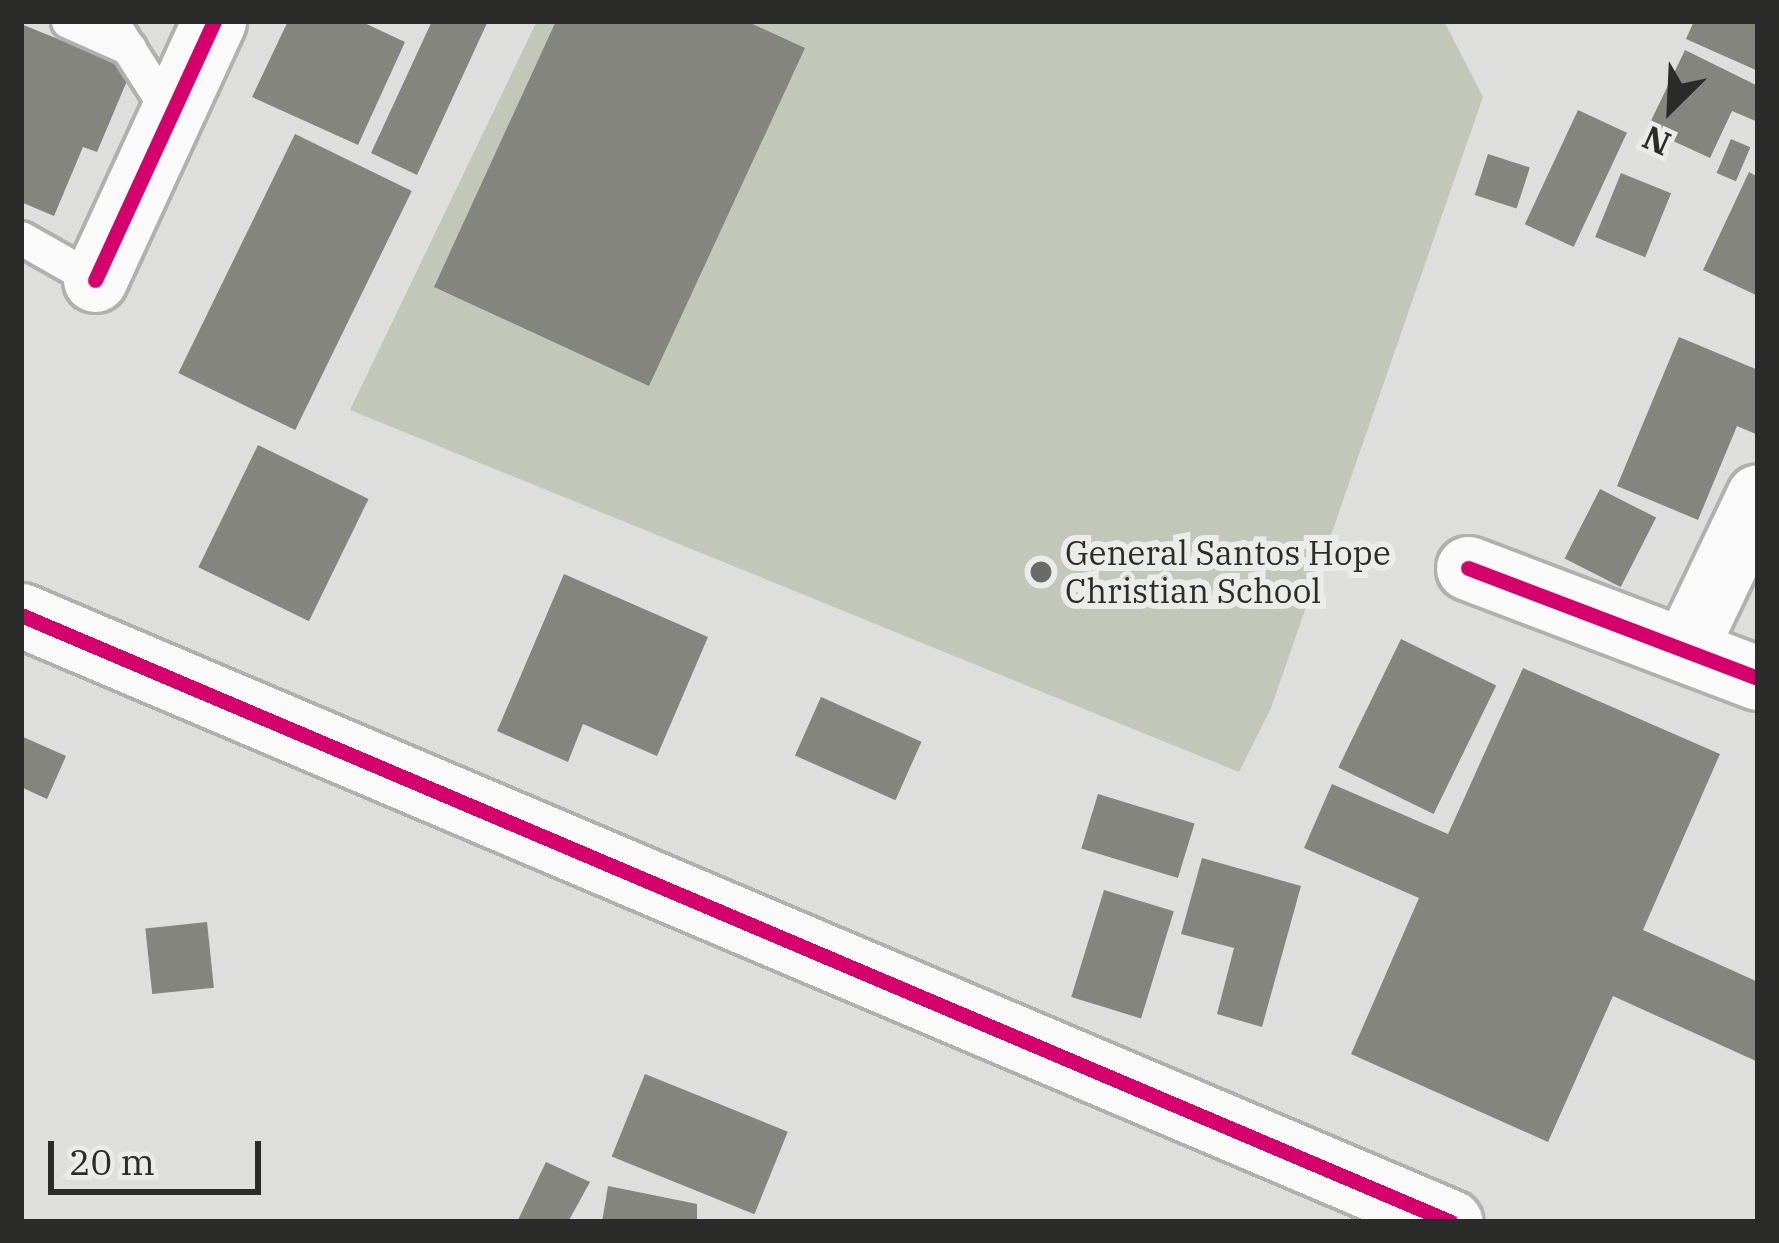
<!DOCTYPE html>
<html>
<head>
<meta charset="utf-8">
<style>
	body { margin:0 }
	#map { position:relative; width:1779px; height:1243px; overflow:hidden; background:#dededd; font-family:"IBM Plex Serif",serif }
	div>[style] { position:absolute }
	.green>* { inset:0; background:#c3c7b9 }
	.building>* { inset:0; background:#84857f; transform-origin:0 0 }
	.roads { filter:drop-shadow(3px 0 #b0b0af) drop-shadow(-3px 0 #b0b0af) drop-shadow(0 3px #b0b0af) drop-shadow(0 -3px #b0b0af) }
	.lane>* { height:33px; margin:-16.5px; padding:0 16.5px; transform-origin:16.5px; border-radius:16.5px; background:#fafafa }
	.street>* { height:63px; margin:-31.5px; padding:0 31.5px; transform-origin:31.5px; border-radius:31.5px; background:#fafafa }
	.cycleway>* { height:15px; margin:-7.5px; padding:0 7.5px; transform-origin:7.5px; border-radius:7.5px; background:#d6006c }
	.dots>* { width:33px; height:33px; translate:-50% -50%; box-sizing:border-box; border:6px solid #ebece9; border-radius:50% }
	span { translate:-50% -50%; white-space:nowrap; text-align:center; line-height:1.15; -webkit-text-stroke:12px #ebece9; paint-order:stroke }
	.poi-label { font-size:33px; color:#2b2b2a }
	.left { translate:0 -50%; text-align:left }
	.frame { position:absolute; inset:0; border:24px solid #2b2b2a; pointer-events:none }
	.north { position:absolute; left:1611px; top:48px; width:120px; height:120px; -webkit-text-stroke:9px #ebece9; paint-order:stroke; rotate:204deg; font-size:33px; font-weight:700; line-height:48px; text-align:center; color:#2b2b2a }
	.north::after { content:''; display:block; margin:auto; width:42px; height:54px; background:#2b2b2a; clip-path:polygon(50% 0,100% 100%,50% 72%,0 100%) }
	.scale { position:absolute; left:48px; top:1141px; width:213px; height:54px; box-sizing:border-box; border:6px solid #2b2b2a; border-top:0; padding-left:15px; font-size:36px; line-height:42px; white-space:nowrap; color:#2b2b2a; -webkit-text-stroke:9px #ebece9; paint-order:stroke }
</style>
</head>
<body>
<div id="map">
	<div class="green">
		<i style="clip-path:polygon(537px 21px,1444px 21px,1483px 97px,1271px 708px,1239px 772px,350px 410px)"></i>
	</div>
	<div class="building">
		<i style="clip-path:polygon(288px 21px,360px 21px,405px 42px,358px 145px,252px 97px)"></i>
		<i style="clip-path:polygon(432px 21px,488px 21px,417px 175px,371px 153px)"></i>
		<i style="clip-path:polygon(556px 21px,746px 21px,805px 48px,649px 386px,434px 287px)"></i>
		<i style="clip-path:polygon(1694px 21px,1758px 21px,1758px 71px,1686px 39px)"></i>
		<i style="clip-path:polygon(21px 24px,132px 69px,97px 152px,83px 147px,54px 216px,21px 202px)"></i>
		<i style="clip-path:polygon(1685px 50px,1758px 86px,1758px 122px,1732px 111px,1710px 158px,1647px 129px)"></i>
		<i style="left:1578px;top:110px;width:54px;height:126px;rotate:25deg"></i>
		<i style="left:295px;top:134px;width:130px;height:266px;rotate:26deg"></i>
		<i style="left:1731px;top:139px;width:21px;height:37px;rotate:23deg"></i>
		<i style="left:1488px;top:154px;width:44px;height:43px;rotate:18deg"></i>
		<i style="clip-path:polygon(1749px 172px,1758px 177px,1758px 296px,1703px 270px)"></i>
		<i style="left:1621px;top:173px;width:54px;height:69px;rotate:22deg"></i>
		<i style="clip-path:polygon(1679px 337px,1758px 370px,1758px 435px,1737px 426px,1698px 520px,1617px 486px)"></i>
		<i style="left:258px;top:445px;width:123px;height:136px;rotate:26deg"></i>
		<i style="left:1600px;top:489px;width:63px;height:78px;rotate:27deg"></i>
		<i style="clip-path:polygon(564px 574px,708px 637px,657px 756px,583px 724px,568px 762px,497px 731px)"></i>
		<i style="left:1401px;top:639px;width:106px;height:143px;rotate:26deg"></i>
		<i style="clip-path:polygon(1523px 668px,1720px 754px,1643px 930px,1758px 982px,1758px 1062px,1613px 996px,1548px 1142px,1351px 1054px,1419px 898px,1304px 848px,1332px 784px,1448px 834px)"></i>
		<i style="left:821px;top:697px;width:110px;height:64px;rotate:24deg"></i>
		<i style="clip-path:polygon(21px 736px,66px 756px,47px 799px,21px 787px)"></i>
		<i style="left:1098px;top:794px;width:101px;height:57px;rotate:17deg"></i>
		<i style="clip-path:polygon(1202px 858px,1301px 886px,1262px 1027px,1217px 1014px,1234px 948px,1181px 934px)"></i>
		<i style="left:1104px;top:890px;width:73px;height:112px;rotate:17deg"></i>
		<i style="left:207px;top:922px;width:66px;height:62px;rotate:84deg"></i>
		<i style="left:645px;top:1074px;width:154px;height:89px;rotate:22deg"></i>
		<i style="clip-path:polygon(546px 1162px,590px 1182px,568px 1222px,517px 1222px)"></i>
		<i style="clip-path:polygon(608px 1186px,697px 1204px,697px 1222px,602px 1222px)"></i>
	</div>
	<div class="roads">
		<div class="lane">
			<i style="left:68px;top:21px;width:67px;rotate:23.9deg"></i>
			<i style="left:111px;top:21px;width:112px;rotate:57.4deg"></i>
			<i style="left:21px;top:238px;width:85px;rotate:29.6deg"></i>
		</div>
		<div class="street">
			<i style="left:95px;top:280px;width:285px;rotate:-65.3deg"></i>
			<i style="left:1468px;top:568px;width:310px;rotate:20.8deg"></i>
			<i style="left:21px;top:615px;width:1553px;rotate:23deg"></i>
			<i style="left:1686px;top:647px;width:167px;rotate:-64.5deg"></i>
		</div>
	</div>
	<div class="cycleway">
		<i style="left:95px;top:280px;width:285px;rotate:-65.3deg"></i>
		<i style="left:1468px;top:568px;width:310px;rotate:20.8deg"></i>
		<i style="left:21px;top:615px;width:1553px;rotate:23deg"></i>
	</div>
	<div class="dots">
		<i style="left:1041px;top:572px;background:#6a6a69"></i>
	</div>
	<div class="poi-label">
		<span class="left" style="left:1065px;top:572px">General Santos Hope<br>Christian School</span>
	</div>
	<div class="frame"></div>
	<div class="north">N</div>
	<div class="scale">20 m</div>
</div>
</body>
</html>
